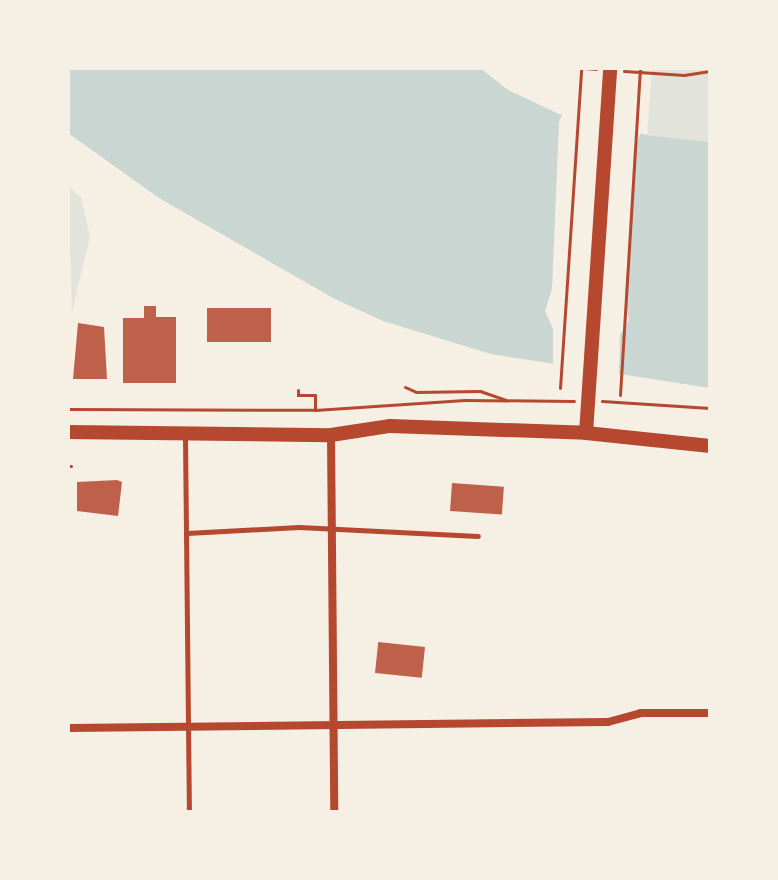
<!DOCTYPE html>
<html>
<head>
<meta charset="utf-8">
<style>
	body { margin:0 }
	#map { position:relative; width:778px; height:880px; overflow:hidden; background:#f6efe4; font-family:Arial,sans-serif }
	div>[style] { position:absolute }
	.green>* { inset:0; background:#e2e4dc }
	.water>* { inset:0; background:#c9d6d2 }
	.pier>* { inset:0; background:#f6efe4 }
	.building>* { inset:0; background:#bf614a; transform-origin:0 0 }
	.path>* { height:3px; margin:-1.5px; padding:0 1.5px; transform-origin:1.5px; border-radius:1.5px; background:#b5482f }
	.service>* { height:5px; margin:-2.5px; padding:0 2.5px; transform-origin:2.5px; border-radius:2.5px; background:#b5482f }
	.minor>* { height:8px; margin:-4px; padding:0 4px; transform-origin:4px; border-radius:4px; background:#b5482f }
	.secondary>* { height:14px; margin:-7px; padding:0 7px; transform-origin:7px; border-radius:7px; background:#b5482f }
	span { translate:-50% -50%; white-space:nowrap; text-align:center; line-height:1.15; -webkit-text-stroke:7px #f6efe4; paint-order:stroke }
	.frame { position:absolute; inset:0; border:70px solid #f6efe4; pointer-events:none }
</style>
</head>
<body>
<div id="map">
	<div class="green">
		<i style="clip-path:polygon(652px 68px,710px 68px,710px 142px,647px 135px)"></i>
		<i style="clip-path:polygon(68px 186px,81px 197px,90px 237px,72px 312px)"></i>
	</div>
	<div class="water">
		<i style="clip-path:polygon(68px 68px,480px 68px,508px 90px,559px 114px,647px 135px,710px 142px,710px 388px,491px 354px,383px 321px,333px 298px,159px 198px,68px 133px)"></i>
	</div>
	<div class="pier">
		<i style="clip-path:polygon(564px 111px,642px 129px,634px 150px,625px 300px,629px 320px,620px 335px,619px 378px,553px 369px,553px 329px,545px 311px,552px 289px,559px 122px)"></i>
	</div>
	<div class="building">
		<i style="clip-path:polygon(144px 306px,156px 306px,156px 317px,176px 317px,176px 383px,123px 383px,123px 318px,144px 318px)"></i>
		<i style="left:207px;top:308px;width:64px;height:34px"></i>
		<i style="clip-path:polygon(78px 323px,104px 327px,107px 379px,73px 379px)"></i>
		<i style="clip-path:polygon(117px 480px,122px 482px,118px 516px,77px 511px,77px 482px)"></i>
		<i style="left:452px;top:483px;width:52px;height:28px;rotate:4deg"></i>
		<i style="left:425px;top:647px;width:31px;height:47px;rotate:96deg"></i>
	</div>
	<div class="path">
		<i style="left:584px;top:68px;width:12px;rotate:5deg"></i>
		<i style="left:624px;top:71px;width:60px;rotate:3.8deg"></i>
		<i style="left:684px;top:75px;width:26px;rotate:-9deg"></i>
		<i style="left:405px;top:387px;width:12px;rotate:24deg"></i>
		<i style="left:416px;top:392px;width:64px;rotate:-0.9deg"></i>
		<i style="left:480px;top:391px;width:28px;rotate:19deg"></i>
		<i style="left:560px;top:388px;width:321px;rotate:-86.2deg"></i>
		<i style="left:298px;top:390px;width:5px;rotate:90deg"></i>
		<i style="left:298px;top:395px;width:17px"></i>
		<i style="left:315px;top:395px;width:15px;rotate:90deg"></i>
		<i style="left:620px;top:395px;width:328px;rotate:-86.5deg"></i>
		<i style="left:602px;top:401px;width:108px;rotate:3.7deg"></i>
		<i style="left:68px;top:409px;width:247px;rotate:0.2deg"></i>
		<i style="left:315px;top:410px;width:150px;rotate:-3.8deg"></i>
		<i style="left:465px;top:400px;width:109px;rotate:0.5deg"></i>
		<i style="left:68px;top:466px;width:3px"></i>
	</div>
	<div class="service">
		<i style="left:185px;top:437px;width:375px;rotate:89.4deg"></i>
		<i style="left:187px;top:533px;width:112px;rotate:-3.1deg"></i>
		<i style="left:299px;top:527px;width:179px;rotate:2.9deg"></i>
	</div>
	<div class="minor">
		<i style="left:331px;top:435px;width:377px;rotate:89.5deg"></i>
		<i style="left:68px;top:728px;width:540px;rotate:-0.64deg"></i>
		<i style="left:608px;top:722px;width:34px;rotate:-15deg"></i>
		<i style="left:641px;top:713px;width:69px"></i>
	</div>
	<div class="secondary">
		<i style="left:68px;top:432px;width:263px;rotate:0.7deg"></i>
		<i style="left:331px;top:435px;width:60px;rotate:-8.7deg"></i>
		<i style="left:390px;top:426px;width:196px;rotate:2deg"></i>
		<i style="left:586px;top:433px;width:125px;rotate:6deg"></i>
		<i style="left:586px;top:433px;width:366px;rotate:-86.2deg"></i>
	</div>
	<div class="frame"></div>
</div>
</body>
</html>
